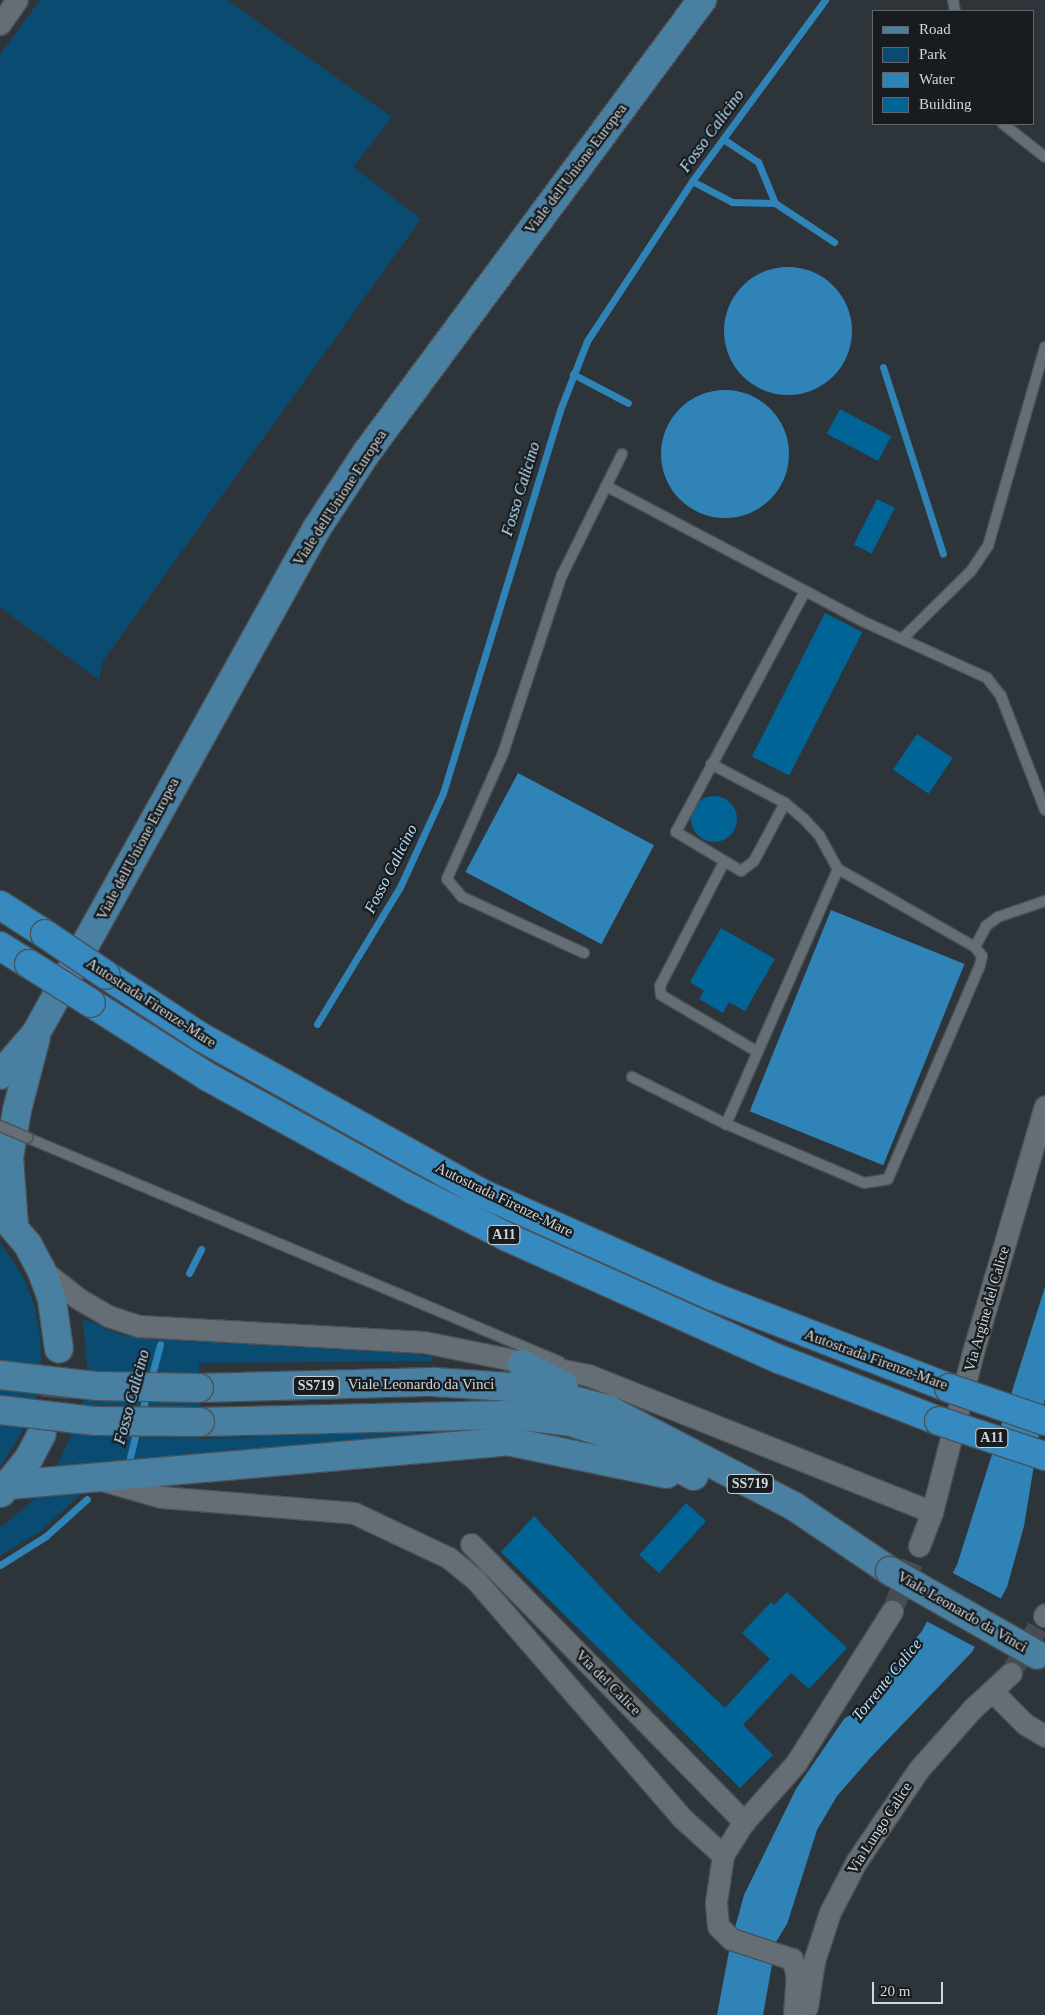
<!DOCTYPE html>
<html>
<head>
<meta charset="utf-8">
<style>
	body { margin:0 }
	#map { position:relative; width:1045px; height:2015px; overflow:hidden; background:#2d353b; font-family:"Times New Roman",serif }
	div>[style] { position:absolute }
	.green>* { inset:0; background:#0a4c71 }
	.water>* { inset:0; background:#3083b7; transform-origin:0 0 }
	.round { border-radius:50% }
	.pier>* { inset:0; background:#2d353b; transform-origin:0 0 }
	.stream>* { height:7px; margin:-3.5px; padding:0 3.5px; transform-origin:3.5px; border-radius:3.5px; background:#3083b7 }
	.building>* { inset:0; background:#006497; transform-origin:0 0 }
	.street-tunnel>* { height:21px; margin-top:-10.5px; transform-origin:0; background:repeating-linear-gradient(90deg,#454d53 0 21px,transparent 0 32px) }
	.primary-tunnel>* { height:28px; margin-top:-14px; transform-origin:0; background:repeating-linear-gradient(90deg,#454d53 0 28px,transparent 0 42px) }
	.roads { filter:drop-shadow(1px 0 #495156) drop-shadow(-1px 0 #495156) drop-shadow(0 1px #495156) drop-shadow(0 -1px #495156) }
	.lane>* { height:10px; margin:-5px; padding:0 5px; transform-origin:5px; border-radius:5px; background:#656e75 }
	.street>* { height:21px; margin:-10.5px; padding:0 10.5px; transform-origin:10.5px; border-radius:10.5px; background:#656e75 }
	.primary>* { height:28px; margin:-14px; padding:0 14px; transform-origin:14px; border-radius:14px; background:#497fa1 }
	.highway>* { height:28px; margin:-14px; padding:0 14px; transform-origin:14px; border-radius:14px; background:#378abf }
	.bridges { filter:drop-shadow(1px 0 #495156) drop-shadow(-1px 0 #495156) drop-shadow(0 1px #495156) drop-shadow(0 -1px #495156) }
	.lane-bridge>* { height:10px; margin:-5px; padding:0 5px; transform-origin:5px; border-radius:5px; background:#656e75 }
	.primary-bridge>* { height:28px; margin:-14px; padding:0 14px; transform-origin:14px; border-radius:14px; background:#497fa1 }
	.highway-bridge>* { height:28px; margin:-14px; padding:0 14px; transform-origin:14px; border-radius:14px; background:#378abf }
	span { translate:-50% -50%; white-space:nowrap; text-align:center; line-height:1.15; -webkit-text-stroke:4.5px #181c1f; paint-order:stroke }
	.shield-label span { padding:1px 4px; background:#181c1f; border:1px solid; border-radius:4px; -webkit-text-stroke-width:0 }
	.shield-label { font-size:14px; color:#d0d6da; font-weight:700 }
	.street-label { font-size:15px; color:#d0d6da }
	.water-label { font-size:16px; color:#bbe2ff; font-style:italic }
	.legend { position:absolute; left:872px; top:10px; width:162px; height:115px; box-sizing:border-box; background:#181c1f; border:1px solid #62666a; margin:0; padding:6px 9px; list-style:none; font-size:15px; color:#d0d6da }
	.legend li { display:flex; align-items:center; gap:10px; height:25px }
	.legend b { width:25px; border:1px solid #62666a }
	.scale { position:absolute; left:872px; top:1982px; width:71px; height:22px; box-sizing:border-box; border:2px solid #d0d6da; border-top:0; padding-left:6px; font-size:15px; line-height:18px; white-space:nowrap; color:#d0d6da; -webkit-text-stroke:4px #181c1f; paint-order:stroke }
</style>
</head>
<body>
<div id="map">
	<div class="green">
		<i style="clip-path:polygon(40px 0,227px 0,392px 117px,353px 167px,421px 219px,103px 661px,99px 680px,0 607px,0 55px)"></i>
		<i style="clip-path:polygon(0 1242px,23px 1277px,34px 1305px,40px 1334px,41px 1365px,38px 1393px,23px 1430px,0 1467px)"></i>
		<i style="clip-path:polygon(83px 1319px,121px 1335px,148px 1338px,394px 1351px,434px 1357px,432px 1361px,199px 1363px,200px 1439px,400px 1430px,427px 1433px,61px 1467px,58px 1465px,80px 1415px,88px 1378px)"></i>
		<i style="clip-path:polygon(84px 1491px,41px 1531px,0 1556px,0 1528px,37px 1497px)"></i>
	</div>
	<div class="water">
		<i class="round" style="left:724px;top:267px;width:128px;height:128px"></i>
		<i class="round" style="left:661px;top:390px;width:128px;height:128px"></i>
		<i style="left:518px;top:773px;width:154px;height:112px;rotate:28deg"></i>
		<i style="left:831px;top:910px;width:144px;height:217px;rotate:22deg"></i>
		<i style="clip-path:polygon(1045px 1287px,1045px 1398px,1024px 1526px,1007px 1587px,972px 1652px,872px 1756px,837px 1796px,817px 1830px,787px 1924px,776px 1942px,763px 2015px,717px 2015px,730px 1946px,744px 1895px,796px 1789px,844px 1719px,856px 1711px,922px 1631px,957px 1565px)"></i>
	</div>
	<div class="pier">
		<i style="left:951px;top:1572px;width:59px;height:55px;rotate:28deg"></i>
	</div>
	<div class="stream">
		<i style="left:723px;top:139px;width:42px;rotate:33.3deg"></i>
		<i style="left:758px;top:162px;width:44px;rotate:67.5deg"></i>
		<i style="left:692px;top:181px;width:45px;rotate:27.7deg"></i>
		<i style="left:732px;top:202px;width:43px;rotate:1.3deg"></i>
		<i style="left:775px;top:203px;width:71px;rotate:33.5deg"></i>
		<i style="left:883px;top:367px;width:196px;rotate:72.2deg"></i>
		<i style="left:573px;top:374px;width:62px;rotate:27.8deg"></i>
		<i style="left:317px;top:1024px;width:160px;rotate:-58.8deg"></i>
		<i style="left:400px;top:887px;width:103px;rotate:-65.4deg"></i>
		<i style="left:443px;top:793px;width:400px;rotate:-73deg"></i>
		<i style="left:560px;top:410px;width:74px;rotate:-68.6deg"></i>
		<i style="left:587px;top:341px;width:191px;rotate:-56.7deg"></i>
		<i style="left:692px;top:181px;width:225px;rotate:-53.7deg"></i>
		<i style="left:189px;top:1273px;width:27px;rotate:-63deg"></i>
		<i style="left:150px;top:1382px;width:39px;rotate:-75deg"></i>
		<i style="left:141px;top:1416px;width:25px;rotate:-76deg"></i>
		<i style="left:130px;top:1457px;width:32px;rotate:-76deg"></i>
		<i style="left:0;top:1565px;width:54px;rotate:-32.2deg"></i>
		<i style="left:46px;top:1536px;width:55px;rotate:-42.1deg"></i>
	</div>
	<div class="building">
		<i style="left:840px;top:409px;width:58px;height:28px;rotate:28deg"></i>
		<i style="left:877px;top:499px;width:20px;height:51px;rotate:27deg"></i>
		<i style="left:825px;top:613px;width:42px;height:161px;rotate:27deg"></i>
		<i style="left:917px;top:734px;width:43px;height:43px;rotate:34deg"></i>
		<i class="round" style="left:691px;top:796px;width:46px;height:46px"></i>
		<i style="clip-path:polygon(721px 928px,775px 959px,745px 1011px,729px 1002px,723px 1013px,699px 999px,704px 991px,690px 982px)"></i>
		<i style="left:686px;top:1503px;width:27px;height:70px;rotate:42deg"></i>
		<i style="clip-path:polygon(534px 1516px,630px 1618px,725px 1708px,770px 1659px,742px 1633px,771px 1602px,774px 1605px,787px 1592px,847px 1648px,809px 1689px,791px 1673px,743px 1725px,773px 1755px,740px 1788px,501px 1552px)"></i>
	</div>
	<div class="street-tunnel">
		<i style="left:892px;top:1611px;width:70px;rotate:-67.4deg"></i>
		<i style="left:1011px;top:1673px;width:66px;rotate:-59.9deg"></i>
	</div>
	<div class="primary-tunnel">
		<i style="left:42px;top:1434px;width:38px;rotate:-70deg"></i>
		<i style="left:55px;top:1398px;width:49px;rotate:-85.3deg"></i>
	</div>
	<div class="roads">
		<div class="lane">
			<i style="left:953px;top:0;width:11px;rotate:80deg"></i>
			<i style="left:1003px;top:124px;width:53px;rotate:38.2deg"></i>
			<i style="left:606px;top:486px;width:287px;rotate:27.8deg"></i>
			<i style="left:860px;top:620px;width:140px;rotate:24.5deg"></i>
			<i style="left:987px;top:678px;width:23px;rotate:52deg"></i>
			<i style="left:1001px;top:696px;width:122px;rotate:68.9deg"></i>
			<i style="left:903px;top:638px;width:95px;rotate:-44.6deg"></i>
			<i style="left:971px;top:571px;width:30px;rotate:-56deg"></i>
			<i style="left:988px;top:546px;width:207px;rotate:-74deg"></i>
			<i style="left:711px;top:764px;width:84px;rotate:27.8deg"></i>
			<i style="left:785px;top:803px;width:25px;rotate:40deg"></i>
			<i style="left:804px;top:819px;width:22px;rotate:47deg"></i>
			<i style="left:819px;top:835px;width:39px;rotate:61deg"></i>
			<i style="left:785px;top:803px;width:66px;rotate:118.1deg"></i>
			<i style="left:754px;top:861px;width:16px;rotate:142deg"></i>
			<i style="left:741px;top:871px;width:76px;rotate:-149deg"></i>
			<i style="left:676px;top:832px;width:273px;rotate:-61.8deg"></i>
			<i style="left:724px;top:862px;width:140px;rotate:117.3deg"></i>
			<i style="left:660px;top:986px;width:9px;rotate:84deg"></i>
			<i style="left:661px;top:995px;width:110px;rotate:30.5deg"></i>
			<i style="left:975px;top:947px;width:158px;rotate:-150.3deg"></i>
			<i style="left:838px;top:869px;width:279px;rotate:113.7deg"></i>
			<i style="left:726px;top:1124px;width:150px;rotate:23.1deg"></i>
			<i style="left:864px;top:1183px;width:24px;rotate:-9deg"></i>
			<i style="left:888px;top:1179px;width:233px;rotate:-66.7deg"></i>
			<i style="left:980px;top:965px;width:9px;rotate:-77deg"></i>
			<i style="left:982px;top:956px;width:11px;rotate:-128deg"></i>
			<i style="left:975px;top:947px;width:24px;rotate:-62deg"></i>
			<i style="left:986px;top:926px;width:15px;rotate:-37deg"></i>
			<i style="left:998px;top:917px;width:50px;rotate:-18.8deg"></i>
			<i style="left:584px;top:953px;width:134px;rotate:-155.3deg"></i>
			<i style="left:462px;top:897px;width:23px;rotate:-130deg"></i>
			<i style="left:447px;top:879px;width:138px;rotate:-66deg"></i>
			<i style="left:503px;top:753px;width:188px;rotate:-71.7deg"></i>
			<i style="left:562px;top:575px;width:135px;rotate:-63.6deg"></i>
			<i style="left:632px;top:1077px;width:105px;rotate:26.6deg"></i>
			<i style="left:28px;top:1138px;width:577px;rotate:22.83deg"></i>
		</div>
		<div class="street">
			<i style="left:0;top:24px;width:29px;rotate:-55deg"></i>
			<i style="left:41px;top:1269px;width:48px;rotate:38.3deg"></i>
			<i style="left:79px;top:1299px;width:34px;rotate:30deg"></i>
			<i style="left:108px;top:1316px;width:33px;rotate:18deg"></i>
			<i style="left:139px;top:1326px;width:285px;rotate:3.2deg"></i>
			<i style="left:424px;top:1342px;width:167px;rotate:11.4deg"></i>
			<i style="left:588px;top:1375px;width:370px;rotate:21.7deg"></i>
			<i style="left:98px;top:1479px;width:66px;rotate:15.9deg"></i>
			<i style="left:161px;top:1497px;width:194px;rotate:4.7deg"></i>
			<i style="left:354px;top:1513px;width:105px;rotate:25.3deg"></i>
			<i style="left:449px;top:1558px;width:35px;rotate:39deg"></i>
			<i style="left:476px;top:1580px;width:315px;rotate:49.1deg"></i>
			<i style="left:682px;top:1818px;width:55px;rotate:42.1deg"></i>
			<i style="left:471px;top:1544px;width:390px;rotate:45.5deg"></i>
			<i style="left:919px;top:1546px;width:36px;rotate:-69deg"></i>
			<i style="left:932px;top:1512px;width:165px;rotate:-75.6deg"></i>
			<i style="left:973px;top:1352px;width:256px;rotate:-73.7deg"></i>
			<i style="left:1044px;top:1616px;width:2px;rotate:-63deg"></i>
			<i style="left:993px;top:1692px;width:45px;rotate:45deg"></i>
			<i style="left:1025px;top:1724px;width:23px;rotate:31deg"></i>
			<i style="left:807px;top:2007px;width:47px;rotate:-81.3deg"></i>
			<i style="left:814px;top:1961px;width:52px;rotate:-71.9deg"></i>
			<i style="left:830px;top:1912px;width:56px;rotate:-62.5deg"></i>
			<i style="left:856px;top:1862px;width:112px;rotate:-55.9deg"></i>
			<i style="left:919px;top:1769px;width:80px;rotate:-48.5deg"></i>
			<i style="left:972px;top:1709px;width:53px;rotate:-42.7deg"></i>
			<i style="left:794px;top:2015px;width:39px;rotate:-86deg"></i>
			<i style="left:797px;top:1976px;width:18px;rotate:-106deg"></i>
			<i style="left:792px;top:1959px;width:64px;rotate:-161.8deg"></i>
			<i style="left:731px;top:1939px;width:18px;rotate:-135deg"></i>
			<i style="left:718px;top:1926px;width:24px;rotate:-95deg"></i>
			<i style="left:716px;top:1902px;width:48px;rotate:-81.5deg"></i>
			<i style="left:723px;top:1855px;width:39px;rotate:-58deg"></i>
			<i style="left:744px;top:1822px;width:79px;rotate:-48.6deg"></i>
			<i style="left:796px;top:1763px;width:180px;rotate:-57.7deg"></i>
		</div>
		<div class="primary">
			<i style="left:0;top:1075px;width:55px;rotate:-49.4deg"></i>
			<i style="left:36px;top:1033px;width:578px;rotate:-60.91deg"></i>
			<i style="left:317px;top:528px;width:91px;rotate:-56.7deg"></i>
			<i style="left:367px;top:452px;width:563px;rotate:-53.46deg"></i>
			<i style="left:1px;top:1213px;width:42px;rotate:49.8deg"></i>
			<i style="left:28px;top:1245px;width:27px;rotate:62deg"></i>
			<i style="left:41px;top:1269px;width:33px;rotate:70deg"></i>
			<i style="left:52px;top:1300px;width:49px;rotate:81.9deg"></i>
			<i style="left:14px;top:1226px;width:68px;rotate:-94.2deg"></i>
			<i style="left:9px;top:1158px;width:49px;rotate:-80.5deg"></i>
			<i style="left:17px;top:1110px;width:75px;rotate:-75.4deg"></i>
			<i style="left:522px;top:1364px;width:47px;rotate:27.6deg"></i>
			<i style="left:199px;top:1388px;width:234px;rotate:-1.5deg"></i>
			<i style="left:433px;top:1382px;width:93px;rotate:3.7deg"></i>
			<i style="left:526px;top:1388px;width:84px;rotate:14.5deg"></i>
			<i style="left:607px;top:1409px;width:212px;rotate:27.5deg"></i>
			<i style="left:795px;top:1507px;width:115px;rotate:34deg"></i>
			<i style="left:200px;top:1422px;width:315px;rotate:-1.3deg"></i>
			<i style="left:515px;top:1415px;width:56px;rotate:7.1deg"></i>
			<i style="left:571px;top:1422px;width:52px;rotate:18.1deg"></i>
			<i style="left:620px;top:1438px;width:83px;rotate:27.2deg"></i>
			<i style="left:9px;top:1485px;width:500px;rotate:-5deg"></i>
			<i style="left:507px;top:1441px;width:163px;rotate:11.7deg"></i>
			<i style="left:1px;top:1493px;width:45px;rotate:-51.3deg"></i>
			<i style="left:29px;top:1458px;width:27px;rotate:-62deg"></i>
		</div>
		<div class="highway">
			<i style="left:0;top:905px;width:54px;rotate:32.8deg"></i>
			<i style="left:0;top:946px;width:34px;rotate:32deg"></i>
			<i style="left:106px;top:975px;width:113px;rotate:33.1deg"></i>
			<i style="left:201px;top:1037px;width:318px;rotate:29.1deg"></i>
			<i style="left:479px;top:1192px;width:255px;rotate:24.1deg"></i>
			<i style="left:712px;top:1296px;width:254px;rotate:21.2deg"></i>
			<i style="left:91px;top:1003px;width:138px;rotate:32.3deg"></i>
			<i style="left:208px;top:1077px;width:233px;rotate:28.8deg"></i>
			<i style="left:412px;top:1189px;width:106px;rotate:26.8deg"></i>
			<i style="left:507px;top:1237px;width:298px;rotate:24.2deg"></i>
			<i style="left:779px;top:1359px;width:172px;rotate:21.2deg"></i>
		</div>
	</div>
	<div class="bridges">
		<div class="lane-bridge">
			<i style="left:0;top:1126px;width:30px;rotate:23deg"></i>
		</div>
		<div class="primary-bridge">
			<i style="left:0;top:1375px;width:98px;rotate:6.5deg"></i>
			<i style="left:97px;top:1386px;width:102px;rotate:1.1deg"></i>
			<i style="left:0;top:1410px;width:96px;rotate:6.6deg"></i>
			<i style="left:95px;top:1421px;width:105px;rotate:0.5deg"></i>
			<i style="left:890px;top:1571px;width:169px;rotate:29.7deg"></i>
		</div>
		<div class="highway-bridge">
			<i style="left:45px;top:934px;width:73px;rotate:33.9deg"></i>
			<i style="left:29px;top:964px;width:73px;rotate:32.2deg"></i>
			<i style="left:949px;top:1388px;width:102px;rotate:19deg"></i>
			<i style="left:939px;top:1421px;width:112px;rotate:18.3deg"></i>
		</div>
	</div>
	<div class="shield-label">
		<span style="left:504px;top:1235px">A11</span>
		<span style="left:316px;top:1386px">SS719</span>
		<span style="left:992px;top:1438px">A11</span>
		<span style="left:750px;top:1484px">SS719</span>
	</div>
	<div class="street-label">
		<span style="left:576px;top:169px;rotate:-53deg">Viale dell'Unione Europea</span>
		<span style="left:340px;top:498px;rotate:-57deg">Viale dell'Unione Europea</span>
		<span style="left:138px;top:849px;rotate:-62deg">Viale dell'Unione Europea</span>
		<span style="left:151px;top:1003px;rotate:33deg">Autostrada Firenze-Mare</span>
		<span style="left:504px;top:1200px;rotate:26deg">Autostrada Firenze-Mare</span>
		<span style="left:987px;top:1309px;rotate:-74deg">Via Argine del Calice</span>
		<span style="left:876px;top:1360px;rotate:20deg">Autostrada Firenze-Mare</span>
		<span style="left:421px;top:1385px">Viale Leonardo da Vinci</span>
		<span style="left:962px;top:1612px;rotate:30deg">Viale Leonardo da Vinci</span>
		<span style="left:608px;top:1683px;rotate:45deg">Via del Calice</span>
		<span style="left:880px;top:1828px;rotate:-57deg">Via Lungo Calice</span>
	</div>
	<div class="water-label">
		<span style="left:712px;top:131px;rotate:-54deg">Fosso Calicino</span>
		<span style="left:521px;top:489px;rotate:-73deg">Fosso Calicino</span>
		<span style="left:391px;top:869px;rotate:-63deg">Fosso Calicino</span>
		<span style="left:132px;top:1397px;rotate:-75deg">Fosso Calicino</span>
		<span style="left:887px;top:1680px;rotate:-51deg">Torrente Calice</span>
	</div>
	<ul class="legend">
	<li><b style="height:6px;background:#497fa1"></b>Road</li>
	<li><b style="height:14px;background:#0a4c71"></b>Park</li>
	<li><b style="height:14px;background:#3083b7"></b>Water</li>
	<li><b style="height:14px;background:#006497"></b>Building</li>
	</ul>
	<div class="scale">20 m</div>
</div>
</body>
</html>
